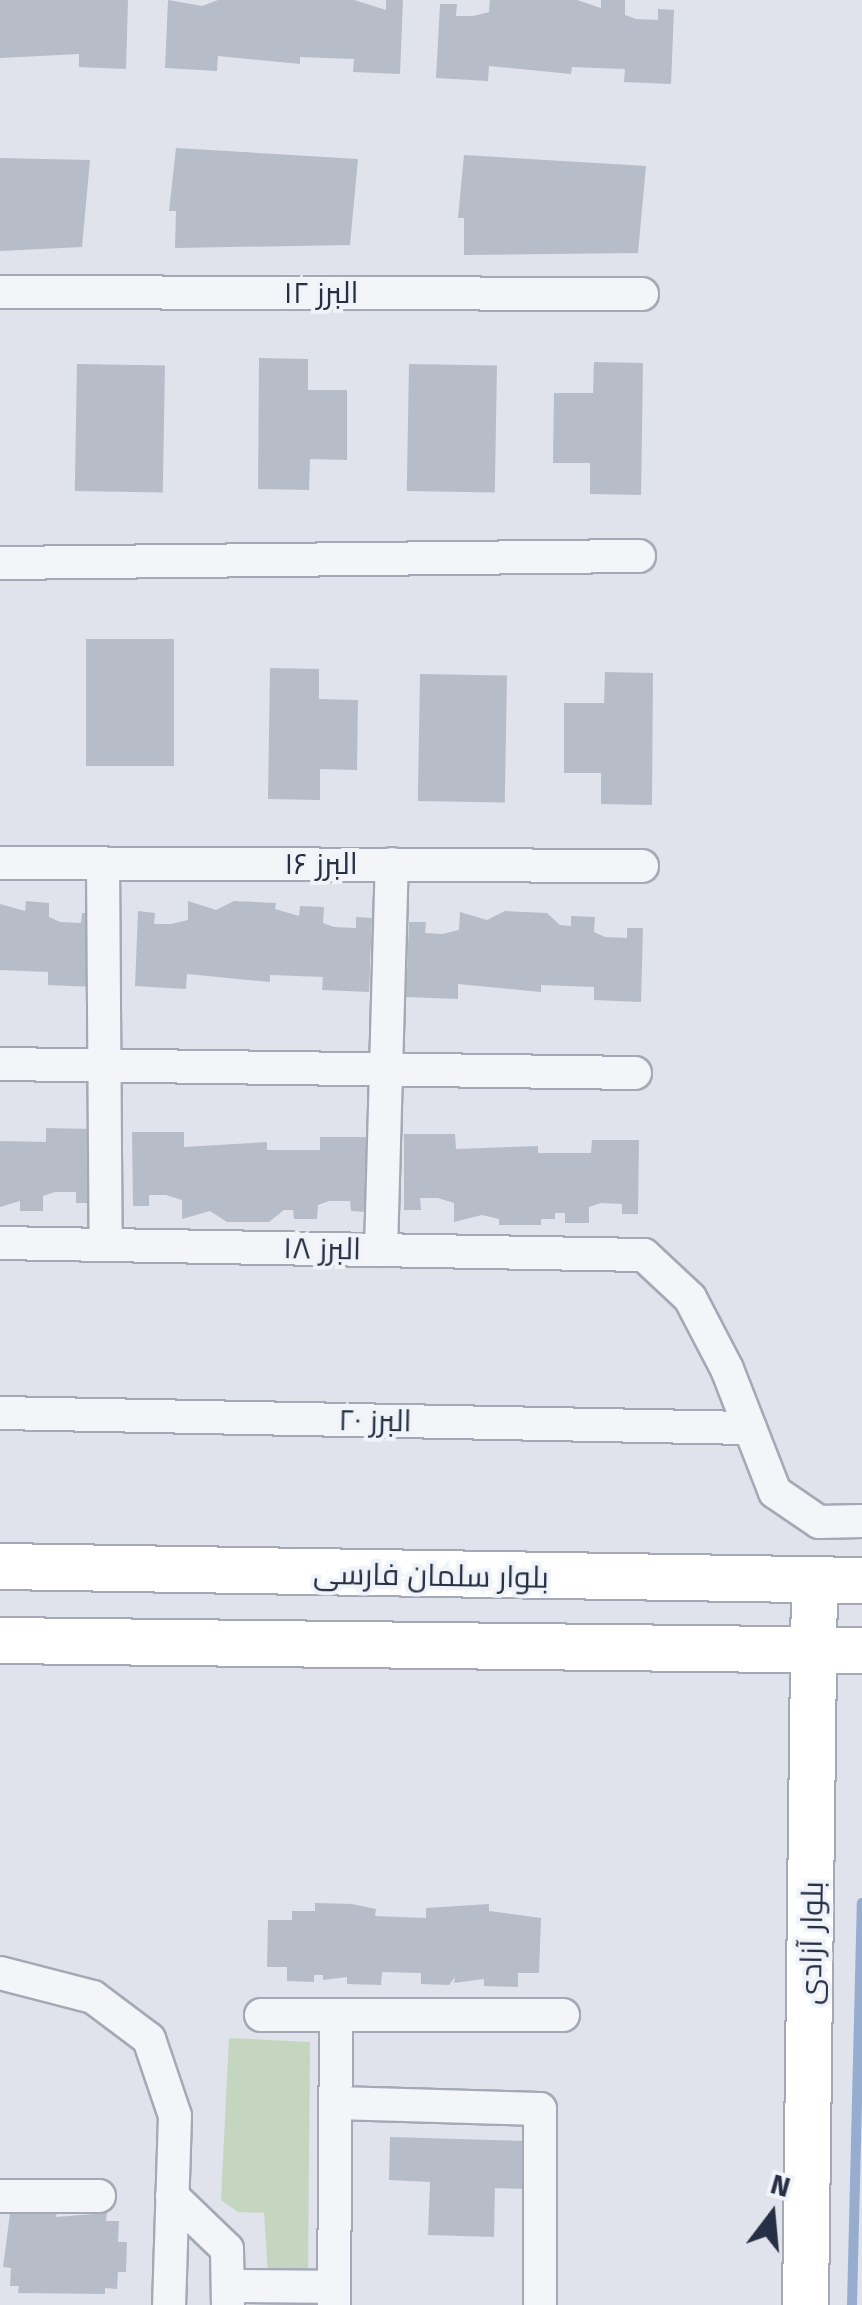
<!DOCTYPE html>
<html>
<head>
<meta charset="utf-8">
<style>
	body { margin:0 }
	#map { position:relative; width:862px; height:2305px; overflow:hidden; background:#e0e3eb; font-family:"Fira Sans",Cairo,sans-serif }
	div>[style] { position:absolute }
	.green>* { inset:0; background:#c4d6c0 }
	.stream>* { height:10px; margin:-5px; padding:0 5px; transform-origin:5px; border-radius:5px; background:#97adcf }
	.building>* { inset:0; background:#b7bcc9; transform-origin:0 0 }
	.roads { filter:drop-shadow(2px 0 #a5a9b6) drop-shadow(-2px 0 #a5a9b6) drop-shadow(0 2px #a5a9b6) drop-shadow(0 -2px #a5a9b6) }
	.minor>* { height:32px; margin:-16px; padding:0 16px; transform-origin:16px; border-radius:16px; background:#f4f5f9 }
	.secondary>* { height:45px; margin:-22.5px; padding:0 22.5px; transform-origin:22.5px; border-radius:22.5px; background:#fff }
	span { translate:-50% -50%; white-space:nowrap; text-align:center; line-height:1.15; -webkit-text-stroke:8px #f0f3f8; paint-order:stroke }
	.street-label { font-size:30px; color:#272f44 }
	.north { position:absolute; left:722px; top:2165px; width:100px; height:100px; -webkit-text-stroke:8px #f0f3f8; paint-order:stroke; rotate:16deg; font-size:28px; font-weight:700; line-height:40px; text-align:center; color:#272f44 }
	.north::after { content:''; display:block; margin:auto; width:35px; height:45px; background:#272f44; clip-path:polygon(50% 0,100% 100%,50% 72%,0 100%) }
</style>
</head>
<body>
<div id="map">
	<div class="green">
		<i style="clip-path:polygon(229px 2038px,310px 2042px,308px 2275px,268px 2275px,264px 2213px,238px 2212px,221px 2200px)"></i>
	</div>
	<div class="stream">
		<i style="left:852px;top:2305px;width:402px;rotate:-88.6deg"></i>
	</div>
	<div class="building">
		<i style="clip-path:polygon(0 0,128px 0,126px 69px,79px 67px,79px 54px,0 58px)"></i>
		<i style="clip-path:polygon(168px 0,202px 6px,218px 0,354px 0,386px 10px,386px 0,403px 0,400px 74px,353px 72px,354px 59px,300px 57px,300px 64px,218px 56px,217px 71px,165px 68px)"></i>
		<i style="clip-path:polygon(490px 0,577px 0,601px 8px,601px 0,625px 0,625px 15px,636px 19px,658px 20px,658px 9px,674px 10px,671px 84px,624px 82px,625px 69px,572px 67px,571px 74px,489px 66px,488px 81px,436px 78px,440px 4px,457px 4px,456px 16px,473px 16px,489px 12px)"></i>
		<i style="clip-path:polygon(176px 148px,358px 159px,350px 245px,175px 248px,176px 211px,169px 211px)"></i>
		<i style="clip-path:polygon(464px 155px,646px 166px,638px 253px,464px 255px,464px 218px,458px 218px)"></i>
		<i style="clip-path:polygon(0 158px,90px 160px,82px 247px,0 251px)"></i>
		<i style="clip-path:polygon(259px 358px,308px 359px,308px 390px,347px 390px,347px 460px,310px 459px,309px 490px,258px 489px)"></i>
		<i style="clip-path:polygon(594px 362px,643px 363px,641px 495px,590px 494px,590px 463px,553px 463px,554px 393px,593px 393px)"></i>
		<i style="left:77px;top:364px;width:88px;height:127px;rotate:1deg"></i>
		<i style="left:409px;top:364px;width:88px;height:127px;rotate:1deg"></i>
		<i style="left:86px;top:639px;width:88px;height:127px"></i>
		<i style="clip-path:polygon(270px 668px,319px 669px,319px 699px,358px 700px,357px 770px,320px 769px,320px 800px,268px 799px)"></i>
		<i style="clip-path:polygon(605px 672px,653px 673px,652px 805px,601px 804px,601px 773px,564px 773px,564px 703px,604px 703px)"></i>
		<i style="left:420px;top:674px;width:87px;height:127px;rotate:1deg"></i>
		<i style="clip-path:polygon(26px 901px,49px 903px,49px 917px,60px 922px,81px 923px,82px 913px,98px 913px,95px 987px,48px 985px,48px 972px,0 970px,0 904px,25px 911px)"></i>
		<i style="clip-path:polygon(188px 901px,216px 910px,234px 901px,276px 903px,275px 909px,299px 916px,300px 906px,324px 907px,323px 923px,334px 927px,356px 928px,356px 917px,372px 918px,369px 992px,322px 990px,323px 977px,270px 975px,270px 982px,187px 974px,186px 989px,135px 986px,138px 911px,155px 913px,154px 924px,171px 924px,188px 920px)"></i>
		<i style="clip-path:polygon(505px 911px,547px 913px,560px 925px,571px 926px,571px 916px,595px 917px,594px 932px,605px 937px,627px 938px,627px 928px,643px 928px,641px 1002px,594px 1000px,594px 987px,541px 985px,541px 992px,458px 984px,458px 999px,406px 997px,409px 922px,426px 922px,425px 933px,442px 934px,459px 930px,460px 912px,487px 920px)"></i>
		<i style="clip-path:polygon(46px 1128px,93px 1129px,93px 1203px,76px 1203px,76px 1192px,55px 1192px,43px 1196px,43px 1211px,20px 1211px,20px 1201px,0 1207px,0 1141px,46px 1142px)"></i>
		<i style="clip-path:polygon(132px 1132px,184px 1132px,184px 1147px,267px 1142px,267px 1150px,320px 1150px,320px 1137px,367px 1137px,367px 1212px,351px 1211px,350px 1201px,329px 1201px,318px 1205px,317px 1219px,294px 1219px,293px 1210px,284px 1210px,269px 1222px,227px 1222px,210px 1211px,182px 1219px,182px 1200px,166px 1195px,149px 1195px,149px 1206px,133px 1206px)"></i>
		<i style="clip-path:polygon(404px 1134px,455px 1134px,456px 1149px,538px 1146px,538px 1153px,591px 1153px,592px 1140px,639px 1140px,638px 1214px,622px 1214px,622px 1204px,601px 1203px,589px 1207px,589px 1223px,565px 1223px,565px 1213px,555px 1213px,555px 1219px,541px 1219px,541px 1225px,499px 1225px,499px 1219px,482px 1215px,454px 1222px,454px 1203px,438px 1198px,420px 1198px,421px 1210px,404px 1210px)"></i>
		<i style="clip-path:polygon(315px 1903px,352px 1904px,376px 1909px,375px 1916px,426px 1918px,426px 1908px,489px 1904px,489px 1911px,541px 1918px,539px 1973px,518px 1973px,518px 1987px,484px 1986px,484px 1979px,454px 1983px,455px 1977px,449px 1985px,421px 1984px,421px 1973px,382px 1972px,381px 1985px,347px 1984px,347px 1977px,323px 1980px,323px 1975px,314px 1975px,314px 1982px,287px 1981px,287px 1967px,267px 1967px,268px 1920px,292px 1920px,292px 1911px,315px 1911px)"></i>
		<i style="clip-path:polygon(390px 2137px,527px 2141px,525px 2189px,495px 2188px,494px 2237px,428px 2235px,430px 2182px,389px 2180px)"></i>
		<i style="clip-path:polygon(19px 2209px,57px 2210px,56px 2217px,107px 2213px,106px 2221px,119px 2221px,118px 2242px,127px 2242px,126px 2272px,118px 2272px,117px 2289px,105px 2288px,105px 2294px,18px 2293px,19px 2286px,10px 2286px,11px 2268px,3px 2267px,10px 2214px)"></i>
	</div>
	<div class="roads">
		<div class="minor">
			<i style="left:0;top:292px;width:642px;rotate:0.18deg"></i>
			<i style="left:0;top:563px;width:639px;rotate:-0.63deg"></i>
			<i style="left:0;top:863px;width:642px;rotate:0.27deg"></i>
			<i style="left:103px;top:863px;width:382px;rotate:89.6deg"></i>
			<i style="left:0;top:1064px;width:635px;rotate:0.81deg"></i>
			<i style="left:0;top:1243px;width:644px;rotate:1.07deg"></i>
			<i style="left:644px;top:1255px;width:63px;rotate:43.1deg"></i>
			<i style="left:690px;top:1298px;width:80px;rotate:62.5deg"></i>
			<i style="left:727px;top:1369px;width:132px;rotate:68.7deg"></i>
			<i style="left:775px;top:1492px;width:53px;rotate:34.3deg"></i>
			<i style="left:819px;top:1522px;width:43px;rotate:-1.3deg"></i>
			<i style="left:381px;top:1250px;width:386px;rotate:-88.4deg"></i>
			<i style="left:0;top:1413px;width:750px;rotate:1.15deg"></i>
			<i style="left:0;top:1973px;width:96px;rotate:14.5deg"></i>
			<i style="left:93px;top:1997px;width:70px;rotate:36.9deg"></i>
			<i style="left:149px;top:2039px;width:81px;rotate:71.3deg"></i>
			<i style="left:175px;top:2116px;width:189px;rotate:91.8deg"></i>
			<i style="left:261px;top:2015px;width:302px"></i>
			<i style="left:336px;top:2103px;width:204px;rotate:1.7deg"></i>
			<i style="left:540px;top:2109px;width:196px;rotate:90deg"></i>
			<i style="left:0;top:2196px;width:99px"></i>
			<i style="left:172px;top:2196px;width:76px;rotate:43.9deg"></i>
			<i style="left:227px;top:2249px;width:56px;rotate:89deg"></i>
			<i style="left:228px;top:2286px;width:106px;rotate:0.5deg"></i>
			<i style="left:334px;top:2305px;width:290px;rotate:-89.6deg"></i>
		</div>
		<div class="secondary">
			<i style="left:0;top:1566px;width:862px;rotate:0.93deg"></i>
			<i style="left:0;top:1640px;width:862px;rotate:0.66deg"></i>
			<i style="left:805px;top:2305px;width:724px;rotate:-89.29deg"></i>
		</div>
	</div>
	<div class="street-label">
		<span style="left:321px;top:293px">البرز ۱۲</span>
		<span style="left:321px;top:864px">البرز ۱۶</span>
		<span style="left:322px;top:1249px;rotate:1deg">البرز ۱۸</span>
		<span style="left:375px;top:1421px;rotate:1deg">البرز ۲۰</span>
		<span style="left:431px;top:1576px;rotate:1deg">بلوار سلمان فارسی</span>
		<span style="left:812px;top:1943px;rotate:-89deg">بلوار آزادی</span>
	</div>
	<div class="north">N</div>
</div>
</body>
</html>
